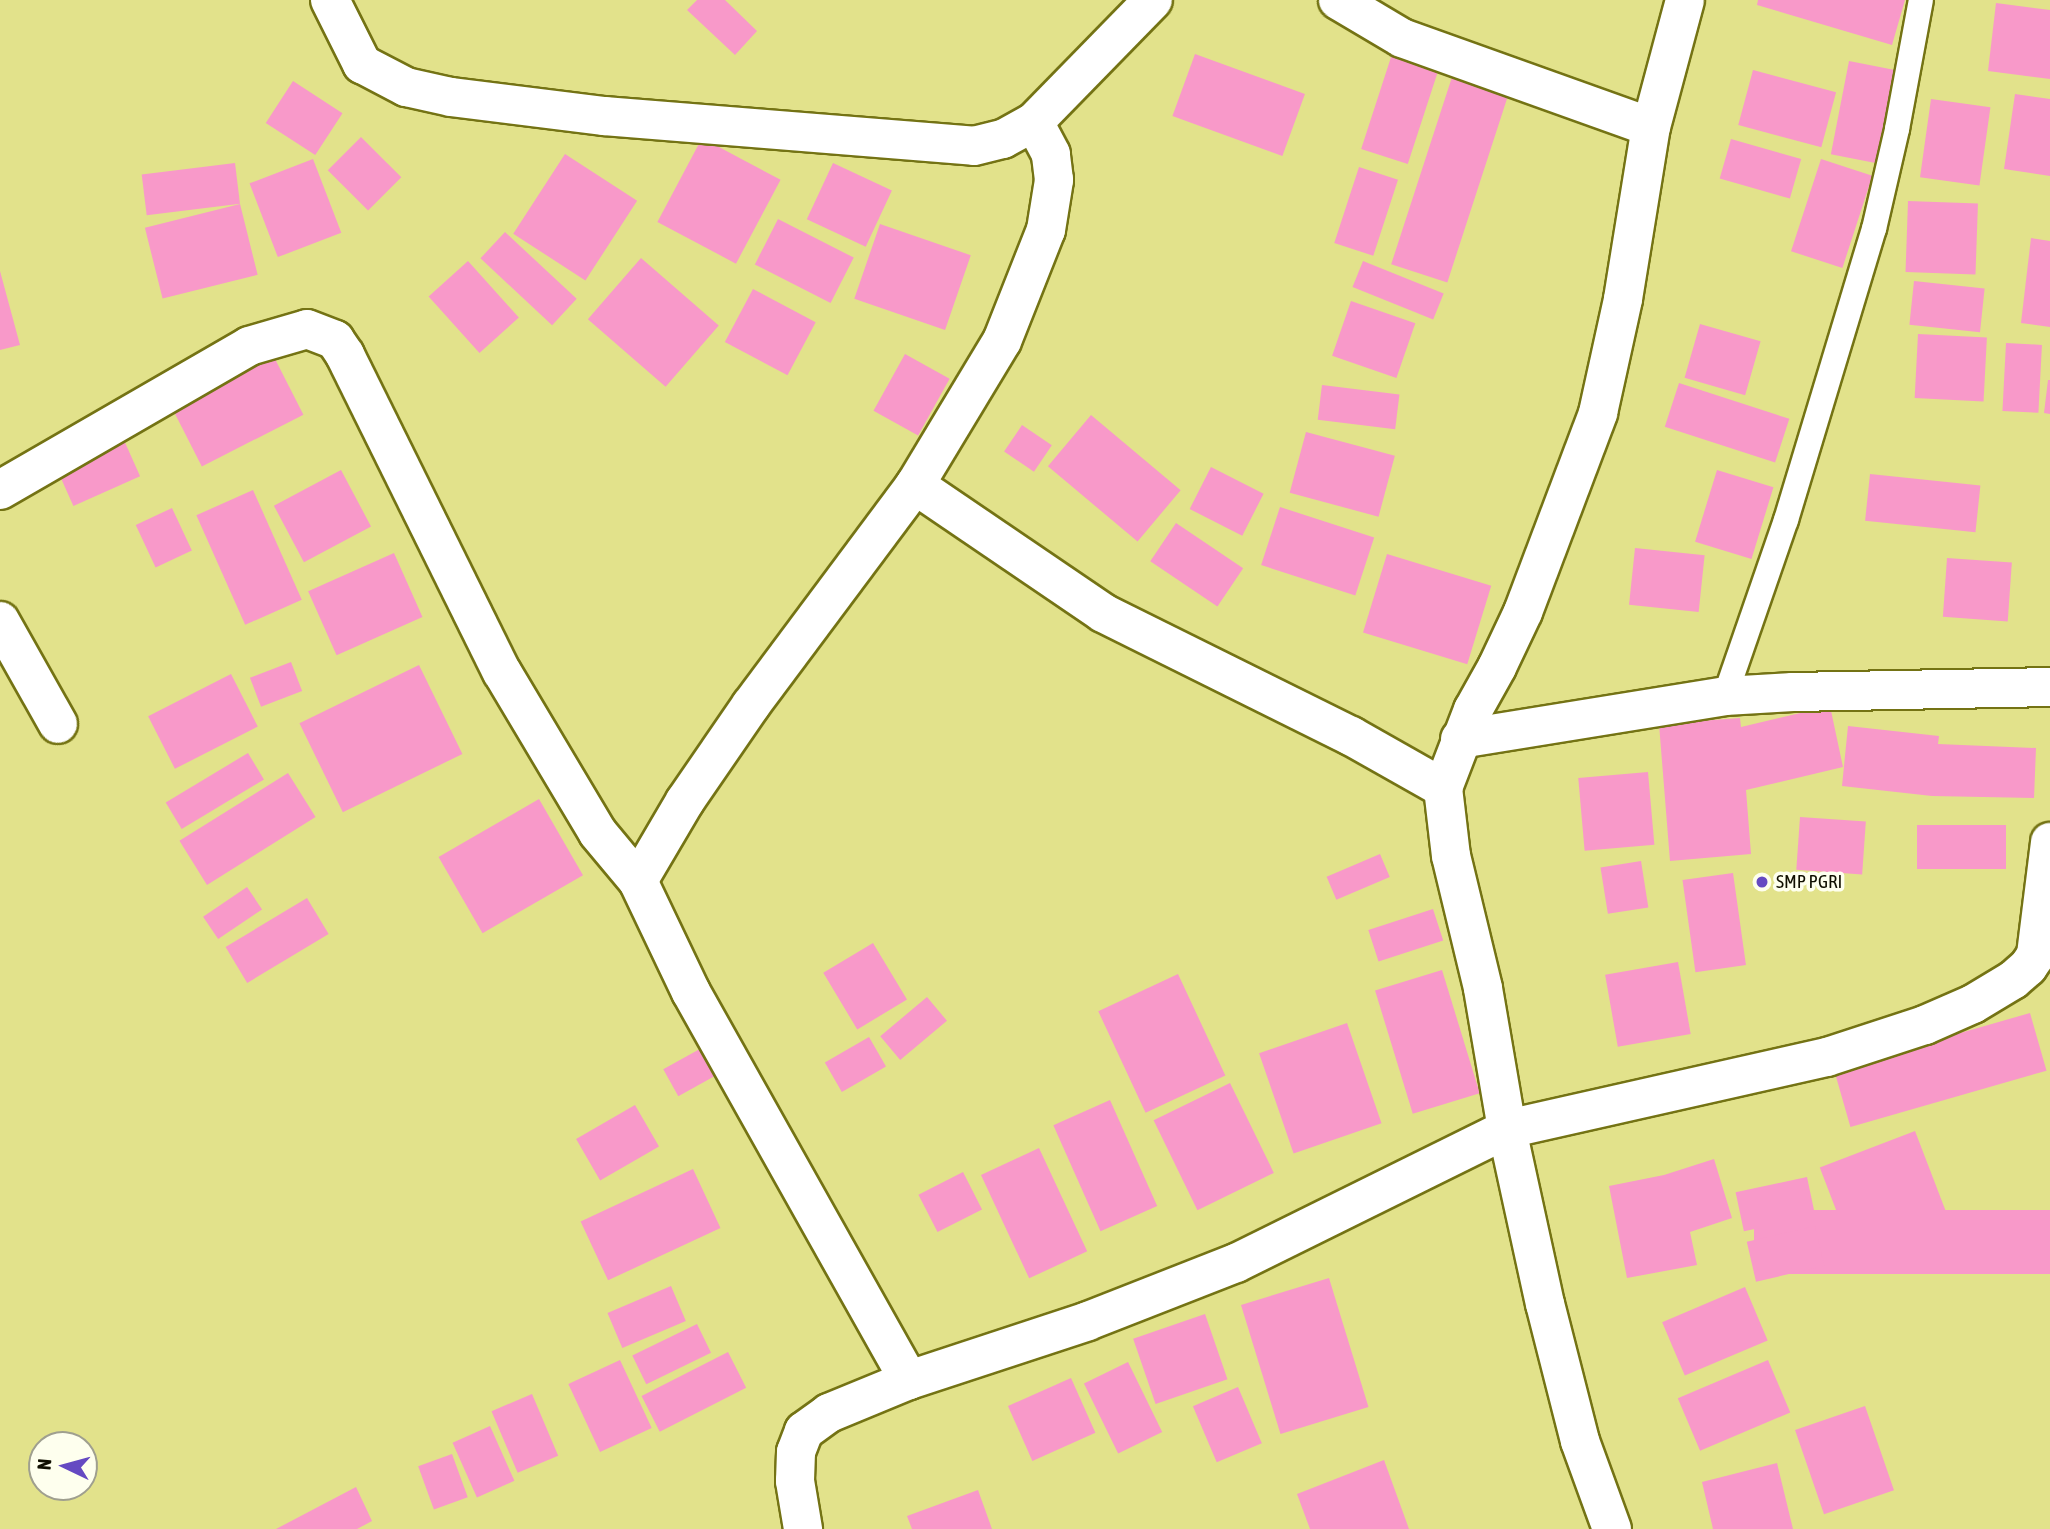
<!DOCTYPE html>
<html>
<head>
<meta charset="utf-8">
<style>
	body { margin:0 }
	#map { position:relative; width:2050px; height:1529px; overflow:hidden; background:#e2e28b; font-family:"Asap Condensed",sans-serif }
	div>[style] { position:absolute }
	.building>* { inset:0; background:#f899c9; transform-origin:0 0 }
	.roads { filter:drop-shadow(2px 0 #747314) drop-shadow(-2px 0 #747314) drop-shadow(0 2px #747314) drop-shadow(0 -2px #747314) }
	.service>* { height:24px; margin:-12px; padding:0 12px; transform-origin:12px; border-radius:12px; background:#fff }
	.minor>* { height:38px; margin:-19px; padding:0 19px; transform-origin:19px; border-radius:19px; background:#fff }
	.dots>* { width:19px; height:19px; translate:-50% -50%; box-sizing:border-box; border:4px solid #feffee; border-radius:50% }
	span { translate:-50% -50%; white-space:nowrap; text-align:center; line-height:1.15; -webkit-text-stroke:7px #feffee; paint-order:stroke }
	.poi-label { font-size:19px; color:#100f00 }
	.left { translate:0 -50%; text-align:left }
	.north { position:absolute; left:28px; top:1431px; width:70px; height:70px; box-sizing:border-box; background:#feffee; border:2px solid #9f9f8f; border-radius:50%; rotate:275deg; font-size:19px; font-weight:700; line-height:28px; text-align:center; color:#100f00 }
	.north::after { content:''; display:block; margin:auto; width:24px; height:32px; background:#6549c2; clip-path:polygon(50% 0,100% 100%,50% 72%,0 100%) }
</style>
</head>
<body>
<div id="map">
	<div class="building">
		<i style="clip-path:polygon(697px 0,725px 0,757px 31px,735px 55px,687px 10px)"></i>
		<i style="clip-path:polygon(1758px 0,1905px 0,1892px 45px,1757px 5px)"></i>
		<i style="clip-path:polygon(1996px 3px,2050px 10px,2050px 79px,1988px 71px)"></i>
		<i style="left:1393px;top:51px;width:49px;height:103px;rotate:18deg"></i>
		<i style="left:1195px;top:54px;width:117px;height:66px;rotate:20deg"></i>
		<i style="left:1849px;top:61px;width:48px;height:95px;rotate:11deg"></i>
		<i style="left:1753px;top:70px;width:86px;height:57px;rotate:15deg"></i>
		<i style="left:1453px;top:74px;width:59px;height:200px;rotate:18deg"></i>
		<i style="left:293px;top:81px;width:59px;height:50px;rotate:33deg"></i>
		<i style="clip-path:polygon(2015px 94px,2050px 99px,2050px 176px,2004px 169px)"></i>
		<i style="left:1931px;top:99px;width:60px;height:79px;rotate:8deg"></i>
		<i style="left:361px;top:137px;width:57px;height:47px;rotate:45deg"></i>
		<i style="left:702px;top:138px;width:89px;height:95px;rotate:28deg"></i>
		<i style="left:1731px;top:139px;width:73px;height:41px;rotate:16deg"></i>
		<i style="left:565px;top:154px;width:86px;height:95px;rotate:33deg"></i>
		<i style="left:313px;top:159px;width:79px;height:68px;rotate:69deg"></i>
		<i style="left:1821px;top:159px;width:54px;height:97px;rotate:18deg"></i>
		<i style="left:235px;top:163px;width:41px;height:94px;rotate:83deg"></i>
		<i style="left:833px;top:163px;width:65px;height:62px;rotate:25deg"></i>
		<i style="left:1359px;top:167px;width:41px;height:80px;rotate:18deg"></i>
		<i style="left:1908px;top:201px;width:70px;height:71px;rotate:2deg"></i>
		<i style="left:240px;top:204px;width:73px;height:98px;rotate:76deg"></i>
		<i style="left:778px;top:219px;width:85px;height:51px;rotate:27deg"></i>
		<i style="left:880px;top:224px;width:96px;height:79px;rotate:19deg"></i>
		<i style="left:505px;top:232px;width:98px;height:36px;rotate:43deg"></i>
		<i style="clip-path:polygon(2031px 238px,2050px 241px,2050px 327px,2021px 323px)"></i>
		<i style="left:641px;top:258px;width:103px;height:81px;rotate:41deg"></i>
		<i style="left:468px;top:261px;width:76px;height:53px;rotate:48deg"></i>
		<i style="left:1363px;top:261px;width:87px;height:28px;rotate:22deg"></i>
		<i style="clip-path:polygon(0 271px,20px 345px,0 350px)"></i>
		<i style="left:1914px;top:281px;width:71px;height:44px;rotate:6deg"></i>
		<i style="left:753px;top:289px;width:71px;height:60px;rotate:28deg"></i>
		<i style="left:1351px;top:301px;width:68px;height:58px;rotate:19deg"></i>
		<i style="left:1700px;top:324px;width:63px;height:56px;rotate:16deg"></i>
		<i style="left:1918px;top:334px;width:69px;height:64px;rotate:3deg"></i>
		<i style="left:2006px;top:343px;width:36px;height:68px;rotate:3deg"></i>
		<i style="left:905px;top:354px;width:51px;height:65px;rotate:29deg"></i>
		<i style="left:273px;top:355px;width:67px;height:114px;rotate:63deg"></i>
		<i style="clip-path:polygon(2048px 380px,2050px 380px,2050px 414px,2044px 413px)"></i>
		<i style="left:1679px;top:383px;width:116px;height:46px;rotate:18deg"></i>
		<i style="left:1322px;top:385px;width:78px;height:35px;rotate:7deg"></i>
		<i style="left:1091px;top:415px;width:117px;height:67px;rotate:40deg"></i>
		<i style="left:1022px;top:425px;width:36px;height:32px;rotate:34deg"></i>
		<i style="left:1306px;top:432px;width:92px;height:63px;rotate:15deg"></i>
		<i style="left:123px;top:438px;width:42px;height:73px;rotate:66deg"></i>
		<i style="left:1211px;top:467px;width:59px;height:47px;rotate:27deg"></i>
		<i style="left:341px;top:470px;width:64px;height:76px;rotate:62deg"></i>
		<i style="left:1717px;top:470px;width:59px;height:75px;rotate:17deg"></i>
		<i style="left:1870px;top:474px;width:111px;height:47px;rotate:6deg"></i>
		<i style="left:253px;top:490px;width:120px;height:62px;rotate:66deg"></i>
		<i style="left:1280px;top:507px;width:99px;height:61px;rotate:18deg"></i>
		<i style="left:172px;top:508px;width:47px;height:40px;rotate:65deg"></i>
		<i style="left:1176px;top:523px;width:81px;height:46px;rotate:34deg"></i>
		<i style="left:1635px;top:548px;width:70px;height:57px;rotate:6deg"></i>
		<i style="left:394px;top:553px;width:70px;height:94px;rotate:66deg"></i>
		<i style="left:1387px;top:554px;width:109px;height:82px;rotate:17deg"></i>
		<i style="left:1947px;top:558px;width:65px;height:59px;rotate:4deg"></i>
		<i style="left:291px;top:662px;width:31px;height:44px;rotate:69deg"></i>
		<i style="left:419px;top:665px;width:99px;height:133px;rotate:64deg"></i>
		<i style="left:231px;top:674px;width:59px;height:93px;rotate:63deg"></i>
		<i style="clip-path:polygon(1830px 706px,1843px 767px,1746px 790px,1751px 854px,1670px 861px,1659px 724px,1740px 718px,1741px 727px)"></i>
		<i style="clip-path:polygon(1848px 726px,1939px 736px,1938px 744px,2036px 748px,2034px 798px,1932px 796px,1842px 786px)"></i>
		<i style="left:248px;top:753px;width:31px;height:96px;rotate:59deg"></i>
		<i style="left:1648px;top:772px;width:73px;height:70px;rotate:85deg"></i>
		<i style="left:288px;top:773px;width:52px;height:128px;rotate:58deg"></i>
		<i style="left:539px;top:799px;width:88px;height:116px;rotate:60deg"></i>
		<i style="left:1800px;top:817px;width:66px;height:53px;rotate:4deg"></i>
		<i style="left:1917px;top:825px;width:89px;height:44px"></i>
		<i style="left:1380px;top:854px;width:25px;height:58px;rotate:67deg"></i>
		<i style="left:1641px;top:861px;width:47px;height:41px;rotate:81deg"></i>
		<i style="left:1733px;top:873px;width:93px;height:51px;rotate:82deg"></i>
		<i style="left:247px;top:887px;width:27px;height:53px;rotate:56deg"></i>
		<i style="left:307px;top:898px;width:42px;height:95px;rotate:59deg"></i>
		<i style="left:1433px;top:909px;width:33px;height:68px;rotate:72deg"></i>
		<i style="left:873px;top:943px;width:66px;height:58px;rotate:59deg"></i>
		<i style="left:1678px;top:962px;width:73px;height:74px;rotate:80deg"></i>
		<i style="left:1442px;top:970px;width:129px;height:70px;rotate:73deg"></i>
		<i style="left:1178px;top:974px;width:112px;height:88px;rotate:65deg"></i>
		<i style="left:927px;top:997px;width:31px;height:61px;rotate:50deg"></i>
		<i style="left:2030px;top:1013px;width:60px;height:204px;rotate:74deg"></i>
		<i style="left:1347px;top:1023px;width:106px;height:93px;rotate:71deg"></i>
		<i style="left:869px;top:1037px;width:34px;height:51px;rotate:60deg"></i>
		<i style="left:707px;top:1045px;width:31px;height:50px;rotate:61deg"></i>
		<i style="left:1230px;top:1083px;width:100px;height:85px;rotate:64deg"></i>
		<i style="left:1110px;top:1100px;width:116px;height:62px;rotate:66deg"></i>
		<i style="left:635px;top:1105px;width:48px;height:68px;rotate:60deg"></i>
		<i style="left:1915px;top:1131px;width:98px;height:102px;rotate:69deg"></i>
		<i style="left:1039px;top:1148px;width:114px;height:64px;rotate:65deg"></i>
		<i style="clip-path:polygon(1714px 1159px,1732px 1218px,1690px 1232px,1697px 1265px,1627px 1278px,1609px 1186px,1664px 1175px)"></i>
		<i style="left:693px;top:1169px;width:65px;height:124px;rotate:65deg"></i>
		<i style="left:963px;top:1172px;width:42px;height:50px;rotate:63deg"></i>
		<i style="left:1807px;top:1177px;width:40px;height:73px;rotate:78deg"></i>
		<i style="left:2050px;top:1210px;width:64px;height:296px;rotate:90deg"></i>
		<i style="left:1815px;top:1226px;width:41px;height:70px;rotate:77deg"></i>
		<i style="left:1329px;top:1278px;width:135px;height:92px;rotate:73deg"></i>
		<i style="left:671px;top:1286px;width:38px;height:69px;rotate:67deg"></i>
		<i style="left:1745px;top:1287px;width:58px;height:90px;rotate:67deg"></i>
		<i style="left:1205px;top:1314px;width:69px;height:76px;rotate:71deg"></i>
		<i style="left:697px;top:1324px;width:32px;height:72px;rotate:64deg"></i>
		<i style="left:728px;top:1352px;width:40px;height:97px;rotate:63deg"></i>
		<i style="left:620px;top:1360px;width:75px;height:57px;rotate:65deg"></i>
		<i style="left:1768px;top:1360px;width:57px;height:98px;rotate:67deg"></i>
		<i style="left:1128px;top:1362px;width:78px;height:49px;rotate:64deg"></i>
		<i style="left:1071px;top:1378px;width:60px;height:69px;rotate:66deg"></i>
		<i style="left:1238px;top:1387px;width:61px;height:49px;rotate:67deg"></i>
		<i style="left:532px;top:1394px;width:67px;height:44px;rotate:67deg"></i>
		<i style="left:1865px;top:1406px;width:89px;height:74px;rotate:71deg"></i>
		<i style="left:490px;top:1426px;width:60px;height:41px;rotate:66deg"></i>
		<i style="left:452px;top:1454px;width:46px;height:36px;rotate:70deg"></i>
		<i style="clip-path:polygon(1384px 1460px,1409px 1529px,1310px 1529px,1297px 1494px)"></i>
		<i style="clip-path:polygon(1777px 1463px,1793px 1529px,1713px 1529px,1702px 1482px)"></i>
		<i style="clip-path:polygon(356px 1487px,372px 1521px,357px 1529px,276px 1529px)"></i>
		<i style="clip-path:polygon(978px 1490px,992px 1529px,912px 1529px,907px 1516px)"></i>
	</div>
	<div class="roads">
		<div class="service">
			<i style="left:1725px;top:696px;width:186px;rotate:-70.9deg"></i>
			<i style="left:1786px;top:520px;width:304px;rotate:-73.2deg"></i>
			<i style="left:1874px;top:229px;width:103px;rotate:-77deg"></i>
			<i style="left:1897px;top:129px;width:131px;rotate:-79.5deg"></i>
		</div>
		<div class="minor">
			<i style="left:330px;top:0;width:72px;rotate:63.4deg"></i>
			<i style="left:362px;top:64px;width:50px;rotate:27.6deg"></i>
			<i style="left:406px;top:87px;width:46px;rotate:12.5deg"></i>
			<i style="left:451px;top:97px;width:154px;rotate:7.1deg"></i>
			<i style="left:604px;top:116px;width:371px;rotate:4.6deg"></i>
			<i style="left:974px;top:146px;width:30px;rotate:-14deg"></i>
			<i style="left:1003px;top:139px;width:35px;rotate:-29deg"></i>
			<i style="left:1034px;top:122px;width:170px;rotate:-45.7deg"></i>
			<i style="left:1338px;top:0;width:74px;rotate:30.7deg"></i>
			<i style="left:1402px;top:38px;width:264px;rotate:19.7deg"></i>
			<i style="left:915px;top:485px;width:227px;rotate:34.2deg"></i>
			<i style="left:1103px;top:613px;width:277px;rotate:26.4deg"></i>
			<i style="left:1351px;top:736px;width:106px;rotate:29.5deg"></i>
			<i style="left:0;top:490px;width:288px;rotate:-30deg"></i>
			<i style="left:249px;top:346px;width:60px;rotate:-16.3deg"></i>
			<i style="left:307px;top:329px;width:30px;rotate:21deg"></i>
			<i style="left:335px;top:340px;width:18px;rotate:56deg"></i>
			<i style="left:345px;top:355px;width:354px;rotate:63.7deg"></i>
			<i style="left:502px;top:672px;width:187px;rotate:59.2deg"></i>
			<i style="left:598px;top:833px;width:62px;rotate:50.2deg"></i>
			<i style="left:638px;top:881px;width:123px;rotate:64.5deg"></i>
			<i style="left:691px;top:992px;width:445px;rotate:60.7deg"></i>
			<i style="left:909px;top:1380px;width:87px;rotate:157.6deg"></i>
			<i style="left:829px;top:1413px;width:31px;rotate:144deg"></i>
			<i style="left:804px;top:1431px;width:22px;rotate:111deg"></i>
			<i style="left:796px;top:1452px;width:29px;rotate:92deg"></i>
			<i style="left:795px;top:1481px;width:49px;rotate:80.5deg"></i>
			<i style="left:0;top:621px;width:118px;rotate:60.6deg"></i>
			<i style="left:1460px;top:739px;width:268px;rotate:-9.2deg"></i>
			<i style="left:1725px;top:696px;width:68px;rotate:-3.4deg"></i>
			<i style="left:1793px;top:692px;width:257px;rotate:-1.1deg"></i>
			<i style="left:638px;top:881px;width:93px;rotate:-59.6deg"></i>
			<i style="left:685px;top:801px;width:116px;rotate:-55.5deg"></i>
			<i style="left:751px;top:705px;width:274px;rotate:-53.3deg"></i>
			<i style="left:915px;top:485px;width:168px;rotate:-58.9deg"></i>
			<i style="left:1002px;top:341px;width:119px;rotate:-68.4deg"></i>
			<i style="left:1046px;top:230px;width:51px;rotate:-80.9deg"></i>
			<i style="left:1054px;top:180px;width:26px;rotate:-97deg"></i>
			<i style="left:1051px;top:154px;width:36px;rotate:-118deg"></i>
			<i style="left:909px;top:1380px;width:188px;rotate:-18.2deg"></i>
			<i style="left:1088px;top:1321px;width:159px;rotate:-21.4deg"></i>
			<i style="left:1236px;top:1263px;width:302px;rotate:-26.3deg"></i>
			<i style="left:1507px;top:1129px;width:328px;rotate:-12.7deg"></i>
			<i style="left:1827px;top:1057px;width:103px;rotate:-18.1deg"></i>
			<i style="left:1925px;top:1025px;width:52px;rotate:-23.6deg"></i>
			<i style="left:1973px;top:1004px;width:47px;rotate:-31deg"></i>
			<i style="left:2013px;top:980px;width:20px;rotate:-41deg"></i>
			<i style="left:2028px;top:967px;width:14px;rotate:-56deg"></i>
			<i style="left:2036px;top:955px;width:114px;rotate:-82.9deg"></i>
			<i style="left:1612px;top:1529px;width:94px;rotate:-110deg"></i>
			<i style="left:1580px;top:1441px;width:141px;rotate:-104.3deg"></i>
			<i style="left:1545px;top:1304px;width:179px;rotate:-102.3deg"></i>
			<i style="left:1507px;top:1129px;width:143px;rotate:-99.7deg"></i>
			<i style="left:1483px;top:988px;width:136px;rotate:-103.6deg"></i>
			<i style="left:1451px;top:856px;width:68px;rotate:-96.7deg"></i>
			<i style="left:1443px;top:788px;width:84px;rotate:-69deg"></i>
			<i style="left:1473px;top:710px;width:49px;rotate:-60.8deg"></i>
			<i style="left:1497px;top:667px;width:61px;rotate:-64.7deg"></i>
			<i style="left:1523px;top:612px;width:213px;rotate:-69.3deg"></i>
			<i style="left:1598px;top:413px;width:117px;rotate:-77.6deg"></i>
			<i style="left:1623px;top:299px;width:174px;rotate:-80.8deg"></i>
			<i style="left:1651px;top:127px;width:131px;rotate:-75deg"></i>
		</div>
	</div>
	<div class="dots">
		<i style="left:1762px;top:882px;background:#6549c2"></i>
	</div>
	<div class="poi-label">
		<span class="left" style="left:1776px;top:882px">SMP PGRI</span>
	</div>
	<div class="north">N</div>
</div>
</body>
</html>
